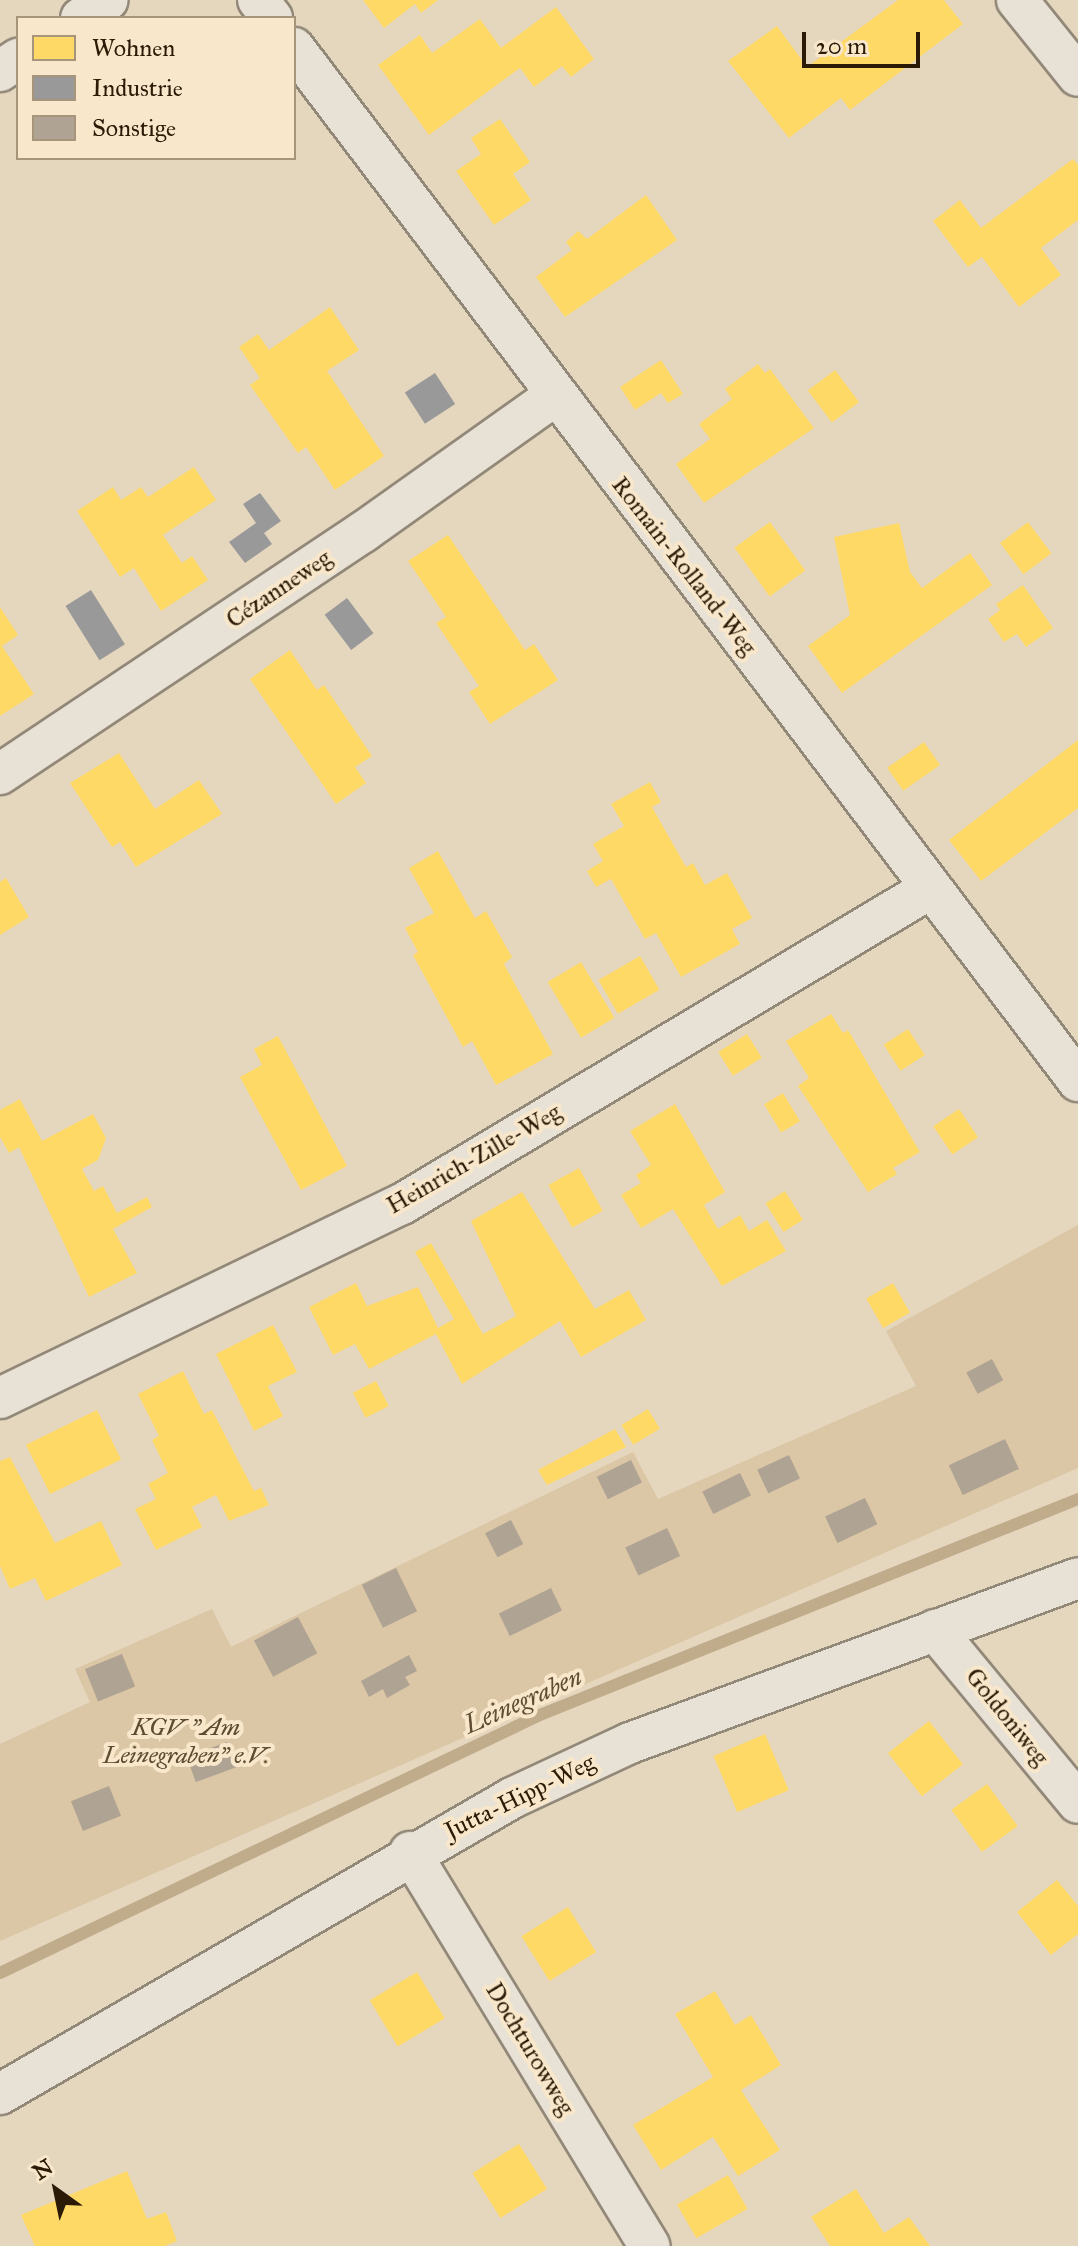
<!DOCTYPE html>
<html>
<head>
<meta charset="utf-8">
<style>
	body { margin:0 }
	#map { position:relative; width:1078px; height:2246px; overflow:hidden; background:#e5d6be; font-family:"IM FELL Great Primer",serif }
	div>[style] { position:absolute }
	.green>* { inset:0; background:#dbc6a5 }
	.homes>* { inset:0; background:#ffd966; transform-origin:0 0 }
	.industry>* { inset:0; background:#999; transform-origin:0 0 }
	.stream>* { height:12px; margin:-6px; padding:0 6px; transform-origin:6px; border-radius:6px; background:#c0ab8b }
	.building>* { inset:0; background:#afa393; transform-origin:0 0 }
	.roads { filter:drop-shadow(2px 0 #928878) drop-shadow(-2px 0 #928878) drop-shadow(0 2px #928878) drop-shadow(0 -2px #928878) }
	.street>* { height:40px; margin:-20px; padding:0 20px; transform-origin:20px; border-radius:20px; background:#e8e1d5 }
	span { translate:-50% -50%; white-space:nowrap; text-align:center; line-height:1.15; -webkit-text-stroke:8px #f8e7ca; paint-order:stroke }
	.street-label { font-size:24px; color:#2b1a05 }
	.park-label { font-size:24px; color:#5d4a2f; font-style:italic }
	.water-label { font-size:26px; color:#604d32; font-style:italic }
	.legend { position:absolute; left:16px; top:16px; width:280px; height:144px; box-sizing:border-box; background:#f8e7ca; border:2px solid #a6957b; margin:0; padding:10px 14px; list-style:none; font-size:24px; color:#2b1a05 }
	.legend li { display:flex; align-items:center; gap:16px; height:40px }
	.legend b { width:40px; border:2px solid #a6957b }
	.north { position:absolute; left:16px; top:2150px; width:80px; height:80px; -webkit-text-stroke:6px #f8e7ca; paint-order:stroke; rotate:327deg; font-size:22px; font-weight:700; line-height:32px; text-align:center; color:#2b1a05 }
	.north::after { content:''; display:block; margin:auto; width:28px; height:36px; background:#2b1a05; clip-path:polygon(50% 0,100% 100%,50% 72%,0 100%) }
	.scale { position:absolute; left:802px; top:32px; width:118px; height:36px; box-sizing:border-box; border:4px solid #2b1a05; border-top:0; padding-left:10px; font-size:24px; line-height:28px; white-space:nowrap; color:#2b1a05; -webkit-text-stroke:6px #f8e7ca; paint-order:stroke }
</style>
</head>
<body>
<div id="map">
	<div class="green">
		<i style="clip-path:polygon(1078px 1225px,1078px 1468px,0 1941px,0 1744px,90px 1702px,75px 1669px,212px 1609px,231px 1647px,633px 1452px,658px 1499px,916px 1386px,886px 1331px)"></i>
	</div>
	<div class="homes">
		<i style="clip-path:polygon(363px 0,438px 0,421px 13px,415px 4px,384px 28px)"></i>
		<i style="clip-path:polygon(898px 0,944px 0,963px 24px,850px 110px,841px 98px,789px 138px,728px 61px,777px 26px,807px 67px)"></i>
		<i style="clip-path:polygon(556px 7px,594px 59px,571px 77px,562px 66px,534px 87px,520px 68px,429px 135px,378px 65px,420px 35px,432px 53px,480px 19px,501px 48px)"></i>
		<i style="clip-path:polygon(500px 119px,530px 162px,513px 174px,531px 200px,494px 225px,456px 171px,481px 154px,471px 138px)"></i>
		<i style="clip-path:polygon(1073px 159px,1078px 165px,1078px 220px,1041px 248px,1061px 275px,1019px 307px,982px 257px,968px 267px,933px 221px,960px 200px,981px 228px)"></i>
		<i style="clip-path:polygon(646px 195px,677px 240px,565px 317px,536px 277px,572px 250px,566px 242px,578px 231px,587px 239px)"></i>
		<i style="clip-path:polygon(330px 307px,359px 350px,327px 371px,384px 456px,335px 490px,306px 447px,298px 453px,250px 385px,260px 378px,239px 347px,258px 334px,269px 350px)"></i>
		<i style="clip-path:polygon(661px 360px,683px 394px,668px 403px,661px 393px,635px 410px,620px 387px)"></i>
		<i style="clip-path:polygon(758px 364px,765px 373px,770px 369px,814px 428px,704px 503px,676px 464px,710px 439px,699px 424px,732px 399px,725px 389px)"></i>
		<i style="left:835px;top:370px;width:40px;height:34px;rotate:53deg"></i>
		<i style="clip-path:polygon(194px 467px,216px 500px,163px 535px,182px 563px,192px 556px,208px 580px,161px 611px,134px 568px,120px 577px,77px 511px,113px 487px,121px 500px,141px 487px,148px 497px)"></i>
		<i style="left:770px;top:522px;width:60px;height:44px;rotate:54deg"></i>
		<i style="left:1028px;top:522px;width:39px;height:35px;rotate:53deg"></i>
		<i style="clip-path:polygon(899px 523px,910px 572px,922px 588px,970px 553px,992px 585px,842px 693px,808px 646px,850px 615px,834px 537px)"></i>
		<i style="clip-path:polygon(448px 535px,525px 650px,534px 644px,558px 680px,490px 724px,469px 692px,479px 686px,436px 623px,446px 617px,408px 561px)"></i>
		<i style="clip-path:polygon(1023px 585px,1053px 628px,1026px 647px,1017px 634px,1004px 642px,988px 619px,1000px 610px,996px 604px)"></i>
		<i style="clip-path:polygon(0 607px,18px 635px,2px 646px,34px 694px,0 716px)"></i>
		<i style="clip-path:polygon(290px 650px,317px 690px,324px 685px,372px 756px,355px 767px,366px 783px,336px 804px,250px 679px)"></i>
		<i style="clip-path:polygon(1078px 740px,1078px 808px,981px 881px,949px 840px)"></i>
		<i style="left:924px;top:742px;width:28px;height:45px;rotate:55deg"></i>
		<i style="clip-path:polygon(119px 753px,155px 809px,199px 780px,222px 814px,136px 867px,120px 842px,112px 847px,70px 783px)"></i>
		<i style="clip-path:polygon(650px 782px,661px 802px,652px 807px,686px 867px,693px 863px,705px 885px,727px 873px,752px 918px,732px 929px,740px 944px,681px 977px,656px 933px,645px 939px,611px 879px,596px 887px,587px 871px,603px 861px,593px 844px,624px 826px,611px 804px)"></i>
		<i style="clip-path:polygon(438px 851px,475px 918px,486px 911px,512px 957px,504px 964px,553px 1054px,496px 1085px,472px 1041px,463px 1047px,413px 955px,418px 952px,405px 928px,434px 913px,409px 868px)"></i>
		<i style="clip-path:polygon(6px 878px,29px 917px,0 935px,0 882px)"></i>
		<i style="left:640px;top:956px;width:39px;height:48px;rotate:60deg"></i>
		<i style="left:581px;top:962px;width:65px;height:39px;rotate:59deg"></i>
		<i style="clip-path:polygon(831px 1014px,843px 1033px,848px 1030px,920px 1152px,893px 1168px,897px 1174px,868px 1192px,798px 1086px,809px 1078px,786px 1041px)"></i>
		<i style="left:908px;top:1029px;width:31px;height:29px;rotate:57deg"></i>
		<i style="left:747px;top:1034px;width:28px;height:34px;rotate:58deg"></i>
		<i style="clip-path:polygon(278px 1036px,347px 1166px,301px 1190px,240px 1077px,262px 1065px,254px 1049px)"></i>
		<i style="left:783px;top:1093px;width:33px;height:22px;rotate:59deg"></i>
		<i style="clip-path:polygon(20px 1099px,42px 1141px,93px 1114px,106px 1138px,98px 1160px,82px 1169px,94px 1191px,103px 1186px,117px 1213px,147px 1197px,152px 1207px,113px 1229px,137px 1273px,89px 1297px,19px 1147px,9px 1153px,0 1137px,0 1110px)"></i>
		<i style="clip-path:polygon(675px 1104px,725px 1192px,704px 1205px,718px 1229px,740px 1215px,749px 1231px,767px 1220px,786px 1251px,722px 1286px,673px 1209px,641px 1228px,621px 1195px,641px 1183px,636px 1175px,651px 1165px,630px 1131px)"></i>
		<i style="left:959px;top:1109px;width:34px;height:31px;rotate:56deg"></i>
		<i style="left:579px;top:1168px;width:49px;height:35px;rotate:61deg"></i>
		<i style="left:785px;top:1191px;width:34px;height:23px;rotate:58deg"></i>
		<i style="clip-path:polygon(522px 1192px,595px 1309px,629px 1290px,646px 1320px,581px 1357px,560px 1321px,462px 1384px,436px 1334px,369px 1369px,355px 1344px,333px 1355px,309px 1307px,356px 1283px,367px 1306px,418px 1287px,438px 1328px,454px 1319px,415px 1252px,431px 1243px,483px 1334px,516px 1316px,471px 1221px)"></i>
		<i style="left:893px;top:1283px;width:34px;height:31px;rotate:60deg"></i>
		<i style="clip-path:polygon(273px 1325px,297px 1372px,268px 1386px,283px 1416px,254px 1431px,216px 1354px)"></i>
		<i style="clip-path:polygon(183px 1371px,204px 1414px,212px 1410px,254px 1491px,261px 1488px,269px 1505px,229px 1521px,216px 1495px,192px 1507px,202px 1527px,156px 1550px,135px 1509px,156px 1499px,148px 1484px,168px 1473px,152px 1440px,159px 1436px,138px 1394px)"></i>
		<i style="left:376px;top:1381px;width:28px;height:26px;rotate:63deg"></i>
		<i style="left:648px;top:1409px;width:23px;height:31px;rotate:59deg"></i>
		<i style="left:97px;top:1410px;width:55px;height:79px;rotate:64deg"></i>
		<i style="clip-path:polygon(615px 1429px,626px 1447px,547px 1485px,538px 1470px)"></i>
		<i style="clip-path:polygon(10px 1457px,55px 1543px,101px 1521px,122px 1565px,46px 1601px,35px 1578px,10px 1589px,0 1566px,0 1461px)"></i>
		<i style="left:929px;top:1721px;width:55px;height:52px;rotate:52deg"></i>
		<i style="left:765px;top:1734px;width:61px;height:56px;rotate:67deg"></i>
		<i style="left:987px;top:1784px;width:52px;height:44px;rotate:54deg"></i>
		<i style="clip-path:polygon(1057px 1880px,1078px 1906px,1078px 1934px,1051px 1955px,1017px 1912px)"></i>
		<i style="left:568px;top:1907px;width:53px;height:55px;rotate:58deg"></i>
		<i style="left:417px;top:1972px;width:54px;height:55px;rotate:59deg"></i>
		<i style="clip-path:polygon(715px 1991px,735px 2025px,751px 2015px,781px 2065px,741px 2090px,780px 2150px,738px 2176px,713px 2137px,661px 2170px,633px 2125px,713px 2077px,675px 2014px)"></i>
		<i style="left:519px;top:2144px;width:53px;height:55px;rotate:58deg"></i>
		<i style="clip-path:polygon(127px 2171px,147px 2219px,166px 2212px,177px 2241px,165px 2246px,35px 2246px,21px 2215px)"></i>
		<i style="left:728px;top:2175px;width:39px;height:59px;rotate:60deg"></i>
		<i style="clip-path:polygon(856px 2189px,884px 2233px,909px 2217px,930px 2246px,830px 2246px,811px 2217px)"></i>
	</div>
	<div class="industry">
		<i style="left:435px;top:373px;width:37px;height:36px;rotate:57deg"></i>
		<i style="clip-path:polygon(260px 493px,281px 521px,264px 533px,272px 544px,245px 563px,229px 542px,256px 523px,243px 504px)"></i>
		<i style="left:91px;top:590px;width:64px;height:30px;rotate:58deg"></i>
		<i style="left:347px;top:598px;width:44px;height:28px;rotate:53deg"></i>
	</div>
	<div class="stream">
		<i style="left:0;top:1973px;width:598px;rotate:-25.54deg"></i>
		<i style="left:540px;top:1715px;width:580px;rotate:-21.87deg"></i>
	</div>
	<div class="building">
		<i style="left:992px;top:1359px;width:24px;height:29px;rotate:62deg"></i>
		<i style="left:1005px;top:1439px;width:33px;height:62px;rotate:65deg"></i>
		<i style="left:789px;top:1455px;width:26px;height:35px;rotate:65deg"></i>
		<i style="left:631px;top:1460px;width:25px;height:38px;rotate:64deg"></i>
		<i style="left:740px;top:1473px;width:25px;height:42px;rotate:64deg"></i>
		<i style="left:865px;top:1498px;width:29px;height:44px;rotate:65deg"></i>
		<i style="left:511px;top:1520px;width:27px;height:29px;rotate:63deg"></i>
		<i style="left:667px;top:1528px;width:31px;height:46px;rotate:65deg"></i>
		<i style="left:396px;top:1568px;width:48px;height:38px;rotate:64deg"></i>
		<i style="left:551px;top:1588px;width:25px;height:58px;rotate:64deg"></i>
		<i style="left:298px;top:1617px;width:41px;height:50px;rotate:62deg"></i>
		<i style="left:122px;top:1654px;width:35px;height:40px;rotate:68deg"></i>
		<i style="clip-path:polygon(409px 1655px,417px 1671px,405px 1677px,410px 1685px,387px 1698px,383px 1689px,369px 1697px,361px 1681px)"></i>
		<i style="left:227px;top:1742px;width:27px;height:43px;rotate:70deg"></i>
		<i style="left:109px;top:1786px;width:32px;height:41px;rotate:68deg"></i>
	</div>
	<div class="roads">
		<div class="street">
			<i style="left:258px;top:0;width:23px;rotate:52deg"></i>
			<i style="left:1017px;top:0;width:97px;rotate:51.2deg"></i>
			<i style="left:81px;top:18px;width:32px;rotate:-34deg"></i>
			<i style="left:294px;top:48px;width:1297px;rotate:52.8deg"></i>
			<i style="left:0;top:71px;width:22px;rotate:-34deg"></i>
			<i style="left:0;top:774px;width:436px;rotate:-33.7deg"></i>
			<i style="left:363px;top:532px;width:233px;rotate:-35.4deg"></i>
			<i style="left:0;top:1398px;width:446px;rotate:-25.8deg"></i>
			<i style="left:402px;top:1204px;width:616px;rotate:-30.85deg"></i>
			<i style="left:935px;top:1630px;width:224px;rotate:50.4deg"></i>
			<i style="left:410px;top:1852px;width:461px;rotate:58.7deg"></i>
			<i style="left:0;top:2094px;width:591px;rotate:-30.03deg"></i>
			<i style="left:512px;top:1798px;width:130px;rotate:-25deg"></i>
			<i style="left:630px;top:1743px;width:477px;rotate:-20.2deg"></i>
		</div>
	</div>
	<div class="street-label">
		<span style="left:684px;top:566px;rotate:52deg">Romain-Rolland-Weg</span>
		<span style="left:279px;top:589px;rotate:-34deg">Cézanneweg</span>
		<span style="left:474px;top:1159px;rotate:-30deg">Heinrich-Zille-Weg</span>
		<span style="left:1007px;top:1717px;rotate:51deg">Goldoniweg</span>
		<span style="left:520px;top:1797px;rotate:-26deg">Jutta-Hipp-Weg</span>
		<span style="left:530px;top:2049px;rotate:59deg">Dochturowweg</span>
	</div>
	<div class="park-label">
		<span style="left:186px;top:1742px">KGV "Am<br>Leinegraben" e.V.</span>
	</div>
	<div class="water-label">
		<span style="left:523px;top:1701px;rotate:-24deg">Leinegraben</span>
	</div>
	<ul class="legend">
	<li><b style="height:22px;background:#ffd966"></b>Wohnen</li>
	<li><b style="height:22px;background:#999"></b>Industrie</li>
	<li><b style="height:22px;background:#afa393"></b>Sonstige</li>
	</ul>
	<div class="north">N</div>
	<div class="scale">20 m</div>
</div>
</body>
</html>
